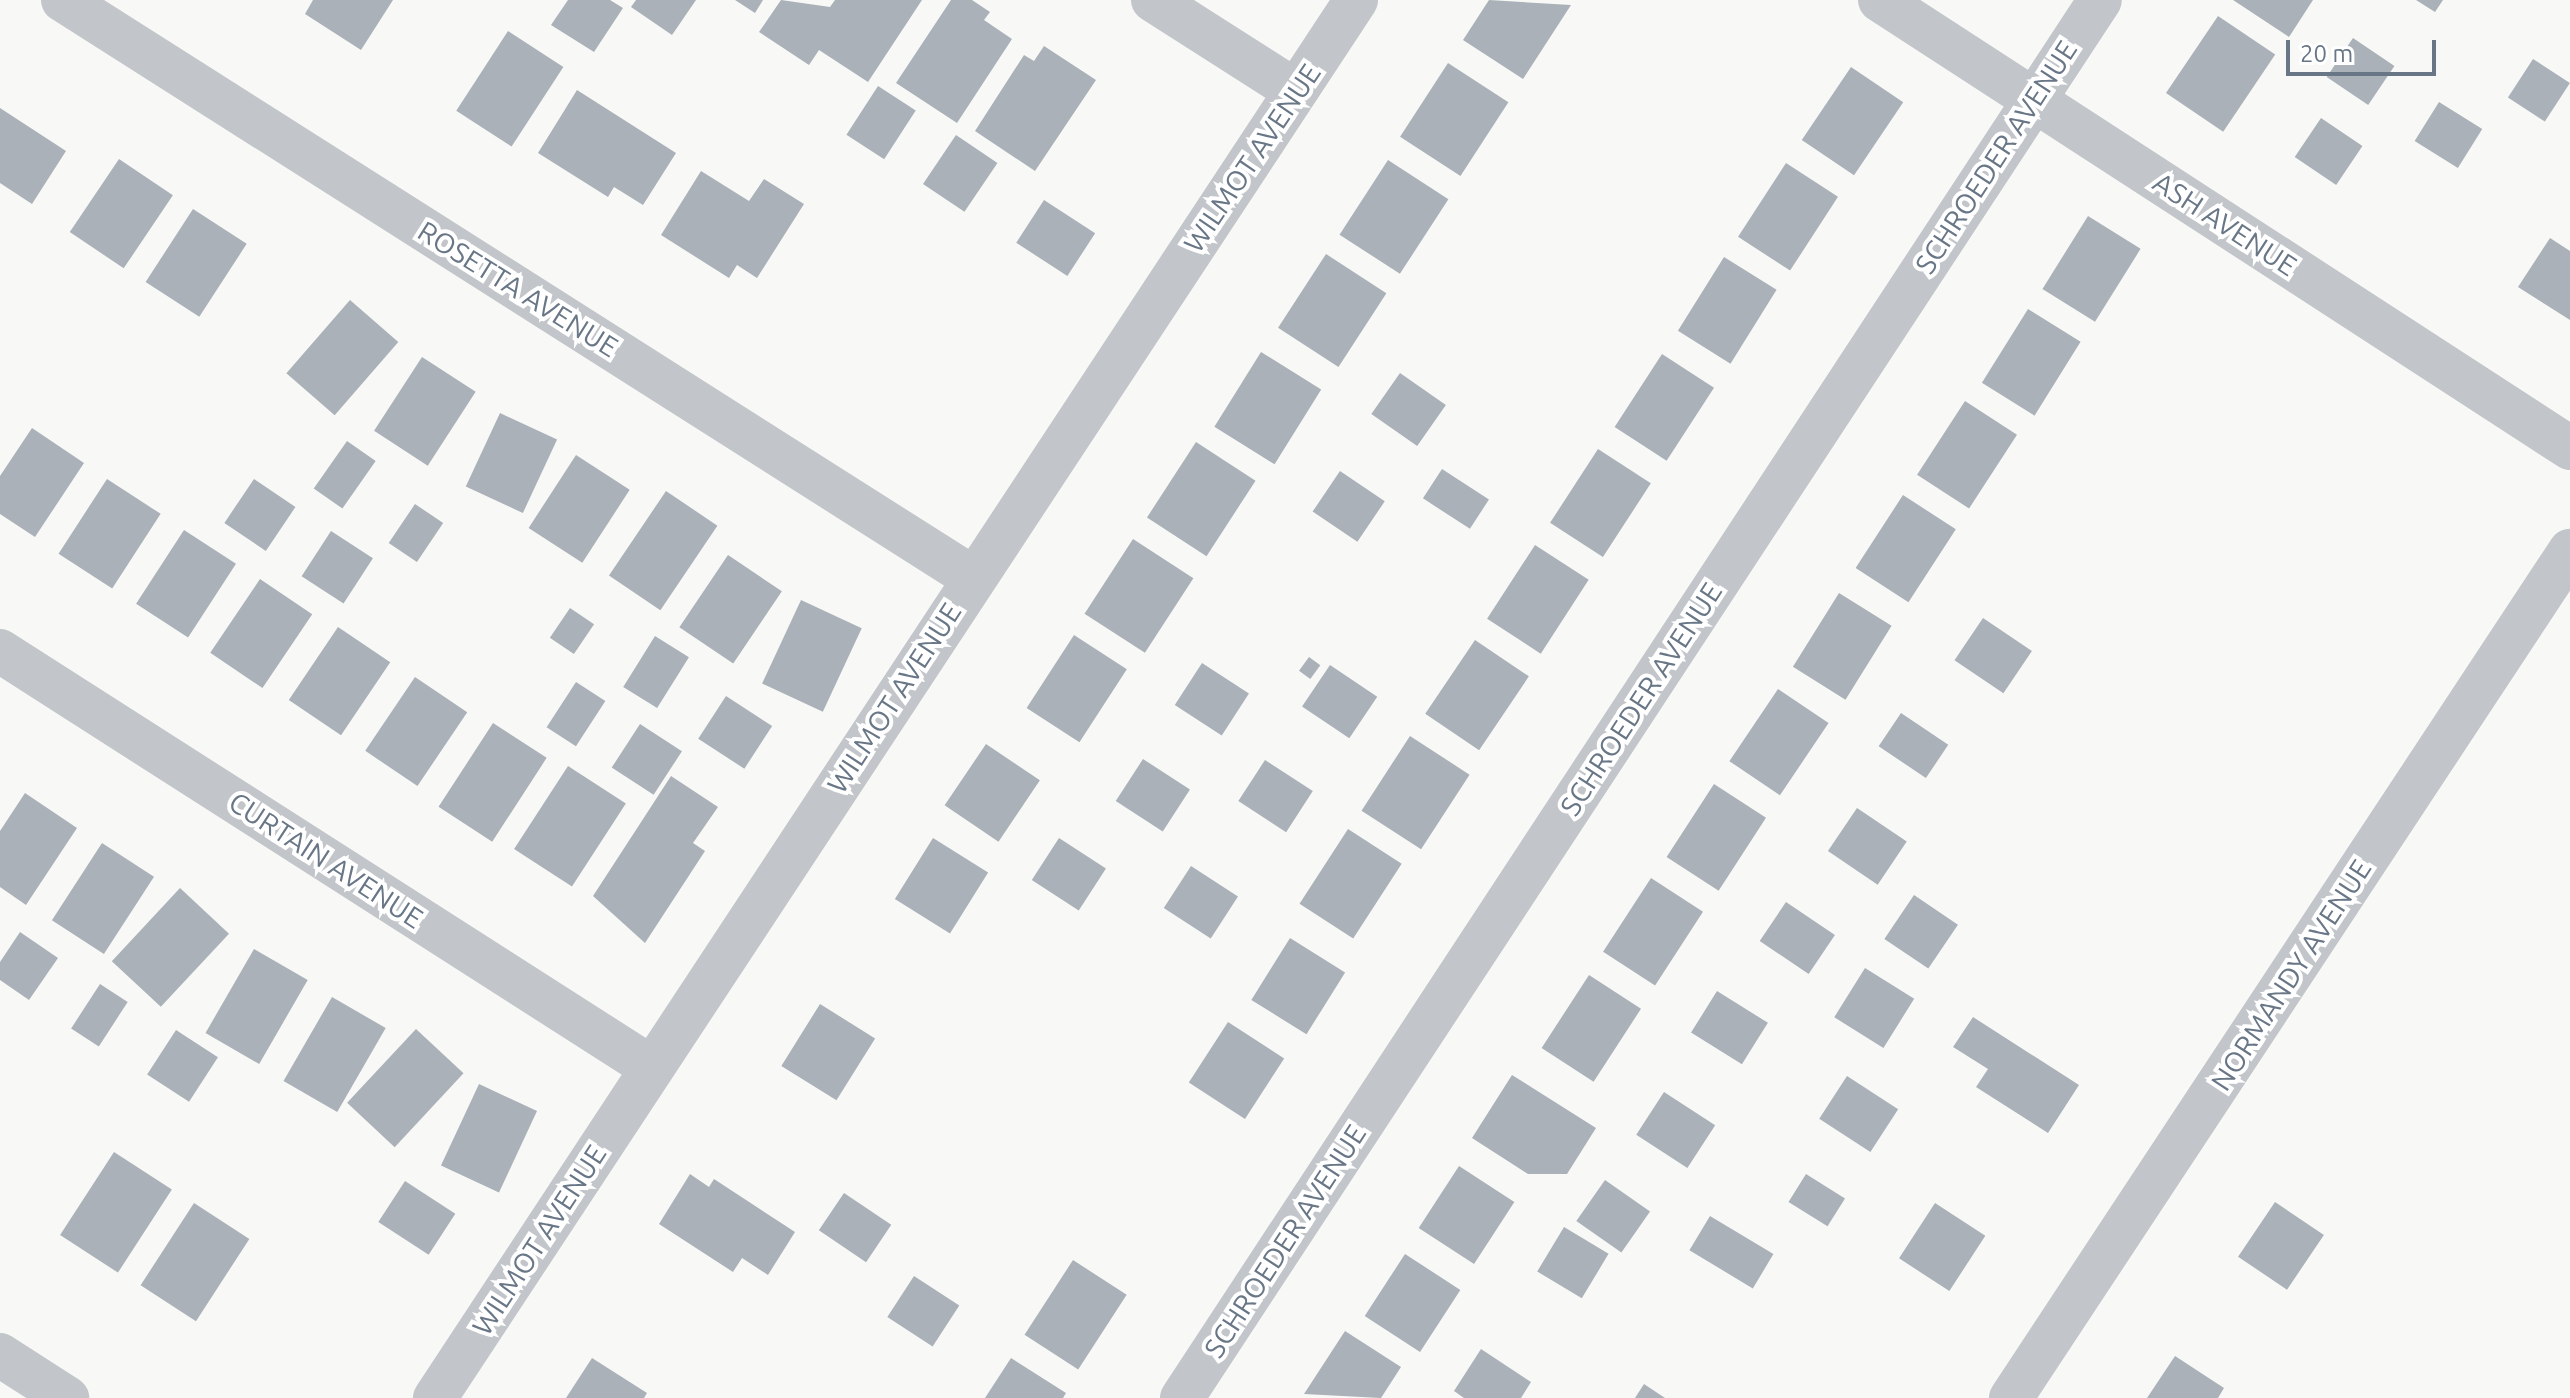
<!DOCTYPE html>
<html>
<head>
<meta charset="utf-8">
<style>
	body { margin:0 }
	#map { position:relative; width:2570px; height:1398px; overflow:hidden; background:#f8f9f6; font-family:Ubuntu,sans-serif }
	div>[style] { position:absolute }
	.building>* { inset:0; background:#aab1b8; transform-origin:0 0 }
	.minor>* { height:44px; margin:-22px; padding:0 22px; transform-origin:22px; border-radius:22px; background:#c2c5c9 }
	span { translate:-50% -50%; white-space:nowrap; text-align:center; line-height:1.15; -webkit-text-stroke:8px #fff; paint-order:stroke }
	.street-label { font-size:28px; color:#687686 }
	.scale { position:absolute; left:2286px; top:40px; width:150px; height:36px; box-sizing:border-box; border:4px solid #687686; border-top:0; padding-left:10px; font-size:24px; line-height:28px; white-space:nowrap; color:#687686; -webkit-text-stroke:6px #fff; paint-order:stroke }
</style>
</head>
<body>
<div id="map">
	<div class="building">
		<i style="clip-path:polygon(313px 0,393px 0,361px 50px,305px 14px)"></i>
		<i style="clip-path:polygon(568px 0,610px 0,623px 8px,594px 52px,551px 25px)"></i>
		<i style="clip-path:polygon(636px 0,696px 0,672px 35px,631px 7px)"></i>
		<i style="clip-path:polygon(735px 0,763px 0,755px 13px)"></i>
		<i style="clip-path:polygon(781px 0,830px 7px,835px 0,922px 0,868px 82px,819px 50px,809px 65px,759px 32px)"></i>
		<i style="clip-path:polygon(951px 0,972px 0,990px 12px,984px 20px,1012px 39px,957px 123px,896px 83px)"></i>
		<i style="clip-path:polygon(1489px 0,1571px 5px,1523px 79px,1463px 40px)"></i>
		<i style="clip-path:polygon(2233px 0,2313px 0,2289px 37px)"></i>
		<i style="clip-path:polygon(2416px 0,2443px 0,2435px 12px)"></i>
		<i style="left:2218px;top:16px;width:69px;height:93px;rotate:34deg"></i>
		<i style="left:508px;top:31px;width:66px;height:95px;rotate:33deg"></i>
		<i style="left:2353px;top:38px;width:50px;height:47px;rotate:34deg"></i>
		<i style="clip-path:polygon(1044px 46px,1096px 80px,1035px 171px,975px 131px,1024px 55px,1034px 61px)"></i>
		<i style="left:2533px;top:59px;width:44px;height:46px;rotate:33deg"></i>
		<i style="left:1448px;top:63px;width:72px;height:88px;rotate:33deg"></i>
		<i style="left:1851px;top:67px;width:63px;height:88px;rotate:34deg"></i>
		<i style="left:878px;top:86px;width:45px;height:58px;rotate:33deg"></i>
		<i style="clip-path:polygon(577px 90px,676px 153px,643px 205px,614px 187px,608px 197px,538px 153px)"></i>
		<i style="left:2439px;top:102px;width:51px;height:46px;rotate:32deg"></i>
		<i style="clip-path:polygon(0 108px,66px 151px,32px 204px,0 183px)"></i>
		<i style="left:2321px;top:118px;width:50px;height:47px;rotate:34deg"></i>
		<i style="left:956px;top:135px;width:50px;height:59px;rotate:34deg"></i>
		<i style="left:119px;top:159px;width:65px;height:88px;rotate:34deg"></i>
		<i style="left:1388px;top:160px;width:72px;height:89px;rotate:33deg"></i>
		<i style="left:1786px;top:163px;width:62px;height:88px;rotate:33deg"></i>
		<i style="clip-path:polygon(701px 171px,749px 201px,764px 179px,804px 204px,757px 278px,737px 265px,729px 278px,661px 235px)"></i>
		<i style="left:1044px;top:200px;width:61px;height:51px;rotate:33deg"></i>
		<i style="left:193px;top:209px;width:64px;height:87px;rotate:33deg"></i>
		<i style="left:2088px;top:216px;width:62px;height:86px;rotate:32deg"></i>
		<i style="clip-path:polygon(2550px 238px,2570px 251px,2570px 320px,2518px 287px)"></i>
		<i style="left:1326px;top:254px;width:72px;height:88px;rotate:33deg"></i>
		<i style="left:1724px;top:257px;width:62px;height:87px;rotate:32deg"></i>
		<i style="left:350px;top:300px;width:64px;height:97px;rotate:41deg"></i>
		<i style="left:2028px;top:309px;width:62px;height:87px;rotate:32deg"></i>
		<i style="left:1261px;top:352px;width:71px;height:88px;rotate:32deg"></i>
		<i style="left:1662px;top:354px;width:62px;height:87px;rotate:33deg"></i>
		<i style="left:422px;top:357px;width:64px;height:88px;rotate:33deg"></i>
		<i style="left:1400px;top:373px;width:56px;height:50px;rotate:35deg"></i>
		<i style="left:1965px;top:401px;width:62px;height:88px;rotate:33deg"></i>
		<i style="left:500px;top:413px;width:63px;height:81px;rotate:25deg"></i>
		<i style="clip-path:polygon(32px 428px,84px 463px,35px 537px,0 514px,0 476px)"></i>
		<i style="left:347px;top:441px;width:35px;height:58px;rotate:35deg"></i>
		<i style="left:1196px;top:442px;width:71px;height:90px;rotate:33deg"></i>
		<i style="left:1598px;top:449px;width:63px;height:88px;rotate:33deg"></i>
		<i style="left:576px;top:455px;width:64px;height:87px;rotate:33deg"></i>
		<i style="left:1442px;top:469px;width:56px;height:35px;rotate:33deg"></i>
		<i style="left:1340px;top:471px;width:54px;height:49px;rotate:34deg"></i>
		<i style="left:107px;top:479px;width:64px;height:89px;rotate:33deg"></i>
		<i style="left:254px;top:479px;width:50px;height:53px;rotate:34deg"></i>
		<i style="left:666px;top:491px;width:62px;height:102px;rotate:34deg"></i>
		<i style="left:1903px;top:495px;width:63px;height:87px;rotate:33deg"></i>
		<i style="left:415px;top:504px;width:34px;height:47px;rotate:34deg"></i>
		<i style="left:184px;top:530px;width:62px;height:88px;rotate:33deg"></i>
		<i style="left:331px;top:531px;width:50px;height:54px;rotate:33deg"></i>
		<i style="left:1133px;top:539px;width:72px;height:89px;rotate:33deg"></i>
		<i style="left:1535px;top:545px;width:64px;height:88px;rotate:33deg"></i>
		<i style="left:728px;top:555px;width:65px;height:87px;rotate:34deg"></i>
		<i style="left:260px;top:579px;width:63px;height:89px;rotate:34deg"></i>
		<i style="left:1839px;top:593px;width:62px;height:87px;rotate:32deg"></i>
		<i style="left:801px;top:600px;width:67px;height:92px;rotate:25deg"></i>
		<i style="left:570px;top:608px;width:29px;height:36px;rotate:34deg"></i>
		<i style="left:1983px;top:618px;width:59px;height:51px;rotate:34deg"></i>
		<i style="left:338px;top:627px;width:63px;height:88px;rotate:34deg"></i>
		<i style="left:1074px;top:635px;width:63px;height:87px;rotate:33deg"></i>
		<i style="left:655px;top:636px;width:40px;height:60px;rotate:32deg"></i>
		<i style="left:1475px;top:640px;width:65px;height:89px;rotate:34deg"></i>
		<i style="left:1309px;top:657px;width:14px;height:17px;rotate:36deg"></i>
		<i style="left:1202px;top:663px;width:56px;height:50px;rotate:33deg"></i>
		<i style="left:1330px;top:665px;width:57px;height:50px;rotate:34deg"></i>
		<i style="left:415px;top:677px;width:63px;height:89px;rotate:34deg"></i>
		<i style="left:576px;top:682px;width:35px;height:54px;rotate:33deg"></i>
		<i style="left:1778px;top:689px;width:61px;height:87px;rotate:34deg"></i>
		<i style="left:726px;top:696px;width:55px;height:51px;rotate:33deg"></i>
		<i style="left:1901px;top:713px;width:57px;height:40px;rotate:34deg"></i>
		<i style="left:493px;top:723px;width:64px;height:100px;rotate:33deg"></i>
		<i style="left:640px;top:724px;width:50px;height:52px;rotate:33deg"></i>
		<i style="left:1410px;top:736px;width:71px;height:89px;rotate:33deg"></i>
		<i style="left:986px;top:744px;width:65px;height:74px;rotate:34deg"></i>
		<i style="left:1143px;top:759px;width:56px;height:50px;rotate:33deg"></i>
		<i style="left:1265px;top:760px;width:57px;height:49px;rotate:33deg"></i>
		<i style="left:568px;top:766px;width:69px;height:99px;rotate:33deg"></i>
		<i style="clip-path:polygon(671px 776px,718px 807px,693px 843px,705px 851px,645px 943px,593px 896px)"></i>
		<i style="left:1714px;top:784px;width:62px;height:87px;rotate:33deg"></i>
		<i style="clip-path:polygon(25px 793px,77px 828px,26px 905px,0 887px,0 831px)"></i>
		<i style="left:1857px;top:808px;width:60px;height:52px;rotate:34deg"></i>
		<i style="left:1348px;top:829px;width:64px;height:89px;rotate:33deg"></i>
		<i style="left:933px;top:838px;width:65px;height:72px;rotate:32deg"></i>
		<i style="left:1059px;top:838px;width:56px;height:50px;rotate:33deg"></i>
		<i style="left:102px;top:843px;width:62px;height:92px;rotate:33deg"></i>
		<i style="left:1191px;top:866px;width:56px;height:50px;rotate:33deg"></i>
		<i style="left:1651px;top:878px;width:62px;height:88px;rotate:33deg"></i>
		<i style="left:180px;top:888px;width:67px;height:100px;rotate:43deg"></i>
		<i style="left:1914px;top:895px;width:53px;height:53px;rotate:34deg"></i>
		<i style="left:1786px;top:902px;width:59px;height:47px;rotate:34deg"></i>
		<i style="clip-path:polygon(20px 932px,58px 958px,29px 1000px,0 980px,0 962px)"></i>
		<i style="left:1290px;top:938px;width:65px;height:73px;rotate:32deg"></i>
		<i style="left:254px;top:949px;width:62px;height:97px;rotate:30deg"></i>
		<i style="left:1865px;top:968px;width:58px;height:58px;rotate:32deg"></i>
		<i style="left:1589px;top:975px;width:62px;height:87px;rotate:33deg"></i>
		<i style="left:100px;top:984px;width:33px;height:53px;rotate:33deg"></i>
		<i style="left:1717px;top:991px;width:60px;height:49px;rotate:32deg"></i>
		<i style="left:332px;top:997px;width:62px;height:97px;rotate:30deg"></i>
		<i style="left:820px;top:1004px;width:65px;height:73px;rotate:32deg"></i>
		<i style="clip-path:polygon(1973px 1017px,2079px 1085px,2048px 1133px,1976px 1087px,1988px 1069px,1953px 1047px)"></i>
		<i style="left:1228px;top:1022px;width:67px;height:72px;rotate:33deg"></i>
		<i style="left:416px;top:1029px;width:65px;height:101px;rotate:43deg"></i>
		<i style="left:176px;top:1030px;width:50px;height:53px;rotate:33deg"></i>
		<i style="clip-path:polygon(1512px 1075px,1596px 1128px,1567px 1174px,1528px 1174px,1472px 1138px)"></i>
		<i style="left:1847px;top:1076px;width:61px;height:51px;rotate:33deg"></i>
		<i style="left:479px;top:1084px;width:64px;height:90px;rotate:25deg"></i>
		<i style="left:1664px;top:1092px;width:61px;height:51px;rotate:33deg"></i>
		<i style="left:114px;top:1152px;width:69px;height:99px;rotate:33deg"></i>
		<i style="left:1459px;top:1166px;width:66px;height:74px;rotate:33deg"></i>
		<i style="clip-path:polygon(690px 1174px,709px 1187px,714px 1179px,795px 1232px,768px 1275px,742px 1258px,733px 1272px,659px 1224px)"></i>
		<i style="left:1806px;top:1174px;width:46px;height:33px;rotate:32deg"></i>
		<i style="left:1605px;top:1180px;width:55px;height:50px;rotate:35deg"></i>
		<i style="left:405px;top:1181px;width:60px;height:49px;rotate:33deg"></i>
		<i style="left:844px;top:1193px;width:57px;height:45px;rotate:34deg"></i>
		<i style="left:2275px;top:1202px;width:59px;height:66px;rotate:34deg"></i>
		<i style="left:194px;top:1203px;width:66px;height:98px;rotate:33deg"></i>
		<i style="left:1935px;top:1203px;width:60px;height:66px;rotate:33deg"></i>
		<i style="left:1710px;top:1216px;width:74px;height:40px;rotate:31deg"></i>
		<i style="left:1564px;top:1227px;width:52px;height:52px;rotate:31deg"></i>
		<i style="left:1405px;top:1254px;width:66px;height:74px;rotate:33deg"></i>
		<i style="left:1073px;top:1260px;width:64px;height:89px;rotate:33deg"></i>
		<i style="left:914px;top:1276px;width:54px;height:49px;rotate:33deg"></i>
		<i style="clip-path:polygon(1345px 1331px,1401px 1367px,1381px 1398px,1304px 1394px)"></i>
		<i style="clip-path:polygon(1481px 1349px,1531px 1382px,1521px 1398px,1464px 1398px,1454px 1391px)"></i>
		<i style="clip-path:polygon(2175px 1356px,2224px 1388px,2218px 1398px,2147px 1398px)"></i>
		<i style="clip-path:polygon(592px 1358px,647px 1393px,644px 1398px,566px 1398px)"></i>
		<i style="clip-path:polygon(1011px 1358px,1066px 1393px,1063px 1398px,985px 1398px)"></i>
		<i style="clip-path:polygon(1644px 1384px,1665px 1398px,1635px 1398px)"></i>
	</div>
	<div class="minor">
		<i style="left:63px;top:0;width:1078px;rotate:32.42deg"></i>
		<i style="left:1153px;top:0;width:169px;rotate:32.5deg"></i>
		<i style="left:1880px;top:0;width:823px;rotate:32.99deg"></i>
		<i style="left:0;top:651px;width:774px;rotate:32.6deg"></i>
		<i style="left:0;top:1355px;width:80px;rotate:32.7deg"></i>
		<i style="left:435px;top:1398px;width:1674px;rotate:-56.62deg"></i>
		<i style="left:1182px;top:1398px;width:1672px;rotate:-56.71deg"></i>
		<i style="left:2011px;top:1398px;width:1015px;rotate:-56.58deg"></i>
	</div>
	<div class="street-label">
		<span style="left:1996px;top:157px;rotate:-57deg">SCHROEDER AVENUE</span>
		<span style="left:1252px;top:158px;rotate:-56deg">WILMOT AVENUE</span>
		<span style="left:2225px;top:224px;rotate:33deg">ASH AVENUE</span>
		<span style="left:518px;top:289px;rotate:32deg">ROSETTA AVENUE</span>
		<span style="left:894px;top:698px;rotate:-57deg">WILMOT AVENUE</span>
		<span style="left:1641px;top:699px;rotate:-57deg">SCHROEDER AVENUE</span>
		<span style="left:326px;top:860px;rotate:33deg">CURTAIN AVENUE</span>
		<span style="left:2291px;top:975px;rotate:-57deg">NORMANDY AVENUE</span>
		<span style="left:539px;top:1240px;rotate:-57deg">WILMOT AVENUE</span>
		<span style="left:1285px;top:1241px;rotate:-57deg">SCHROEDER AVENUE</span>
	</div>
	<div class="scale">20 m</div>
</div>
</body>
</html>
